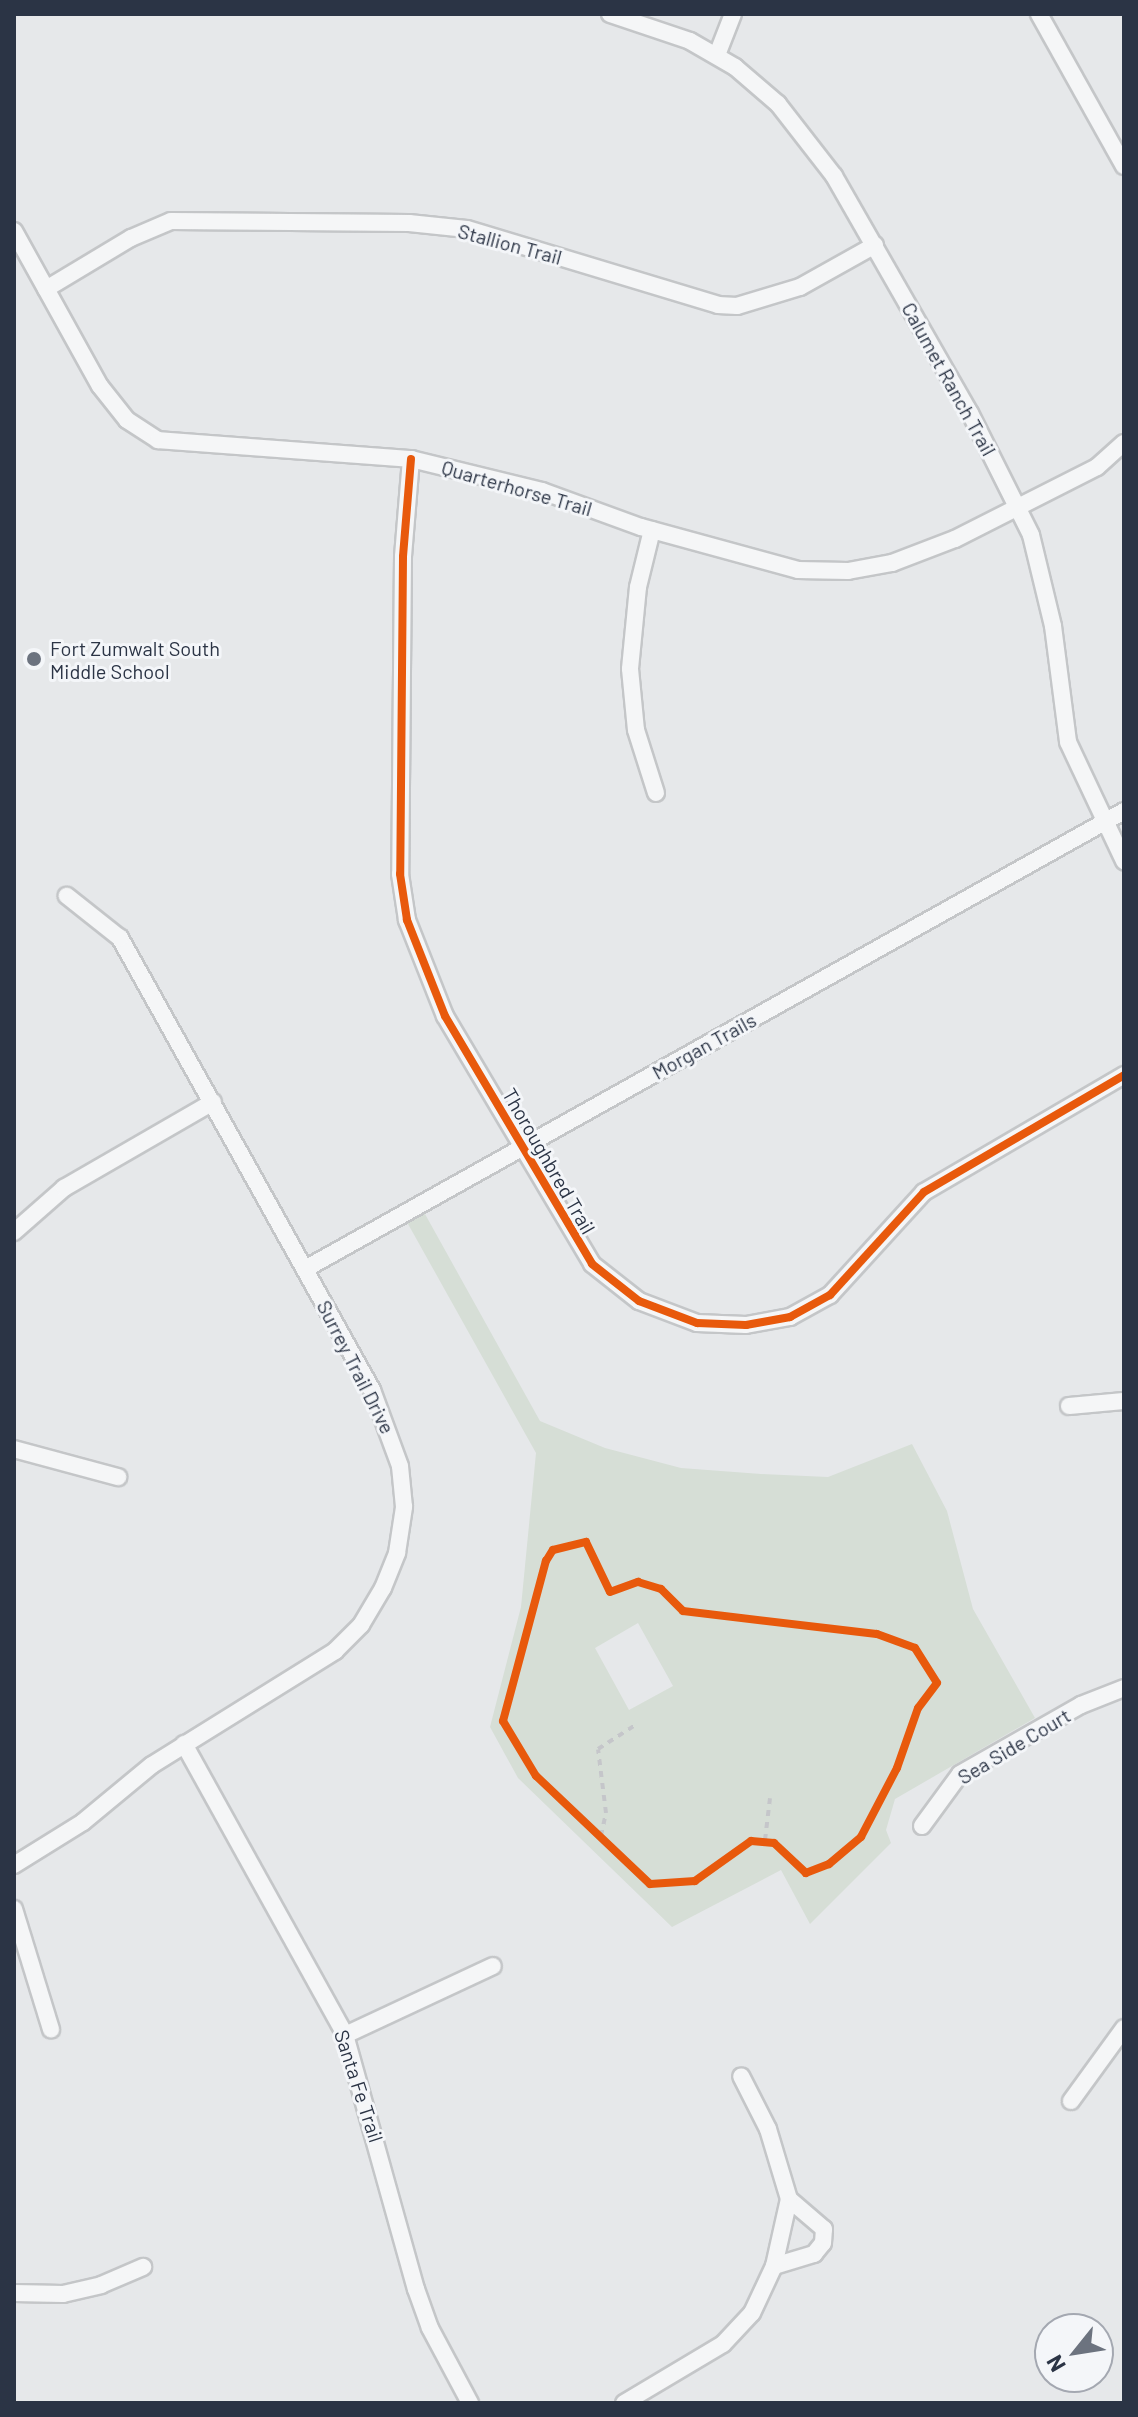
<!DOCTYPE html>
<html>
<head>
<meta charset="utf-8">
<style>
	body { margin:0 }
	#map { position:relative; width:1138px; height:2417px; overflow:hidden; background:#e6e8ea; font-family:Barlow,sans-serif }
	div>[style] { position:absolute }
	.green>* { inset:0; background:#d6ded6 }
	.path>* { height:4px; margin-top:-2px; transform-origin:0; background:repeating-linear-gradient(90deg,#c5c6ca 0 6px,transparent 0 12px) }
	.roads { filter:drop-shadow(2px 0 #c4c6c8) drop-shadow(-2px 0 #c4c6c8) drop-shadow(0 2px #c4c6c8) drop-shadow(0 -2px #c4c6c8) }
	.minor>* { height:16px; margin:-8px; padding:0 8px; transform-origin:8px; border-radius:8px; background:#f5f6f7 }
	.cycleway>* { height:8px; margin:-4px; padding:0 4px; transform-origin:4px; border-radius:4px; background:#e8590c }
	.dots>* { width:22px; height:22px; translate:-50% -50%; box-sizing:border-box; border:4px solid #f4f6f9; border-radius:50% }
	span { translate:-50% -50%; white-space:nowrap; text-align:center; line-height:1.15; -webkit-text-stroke:6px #f4f6f9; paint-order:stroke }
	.street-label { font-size:20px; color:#2b3445 }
	.poi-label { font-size:20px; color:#2b3445 }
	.left { translate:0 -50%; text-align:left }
	.frame { position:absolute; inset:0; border:16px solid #2b3445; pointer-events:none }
	.north { position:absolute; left:1034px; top:2313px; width:80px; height:80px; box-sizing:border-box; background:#f4f6f9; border:2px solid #a4a8b1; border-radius:50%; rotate:240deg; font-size:22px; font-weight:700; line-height:32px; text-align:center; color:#2b3445 }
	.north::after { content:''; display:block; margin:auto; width:28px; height:36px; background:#6c737f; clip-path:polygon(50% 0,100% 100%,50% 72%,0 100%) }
</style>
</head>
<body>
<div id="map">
	<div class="green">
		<i style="clip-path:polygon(evenodd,420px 1205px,540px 1421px,605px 1448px,681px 1468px,761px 1474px,828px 1477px,912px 1444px,947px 1511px,973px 1609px,1035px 1718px,895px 1799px,886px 1830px,891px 1843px,810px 1924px,781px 1870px,672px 1927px,518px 1778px,490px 1727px,521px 1607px,536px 1453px,403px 1215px,420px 1205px,638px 1623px,673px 1686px,629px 1710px,595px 1648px,638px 1623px)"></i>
	</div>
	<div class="path">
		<i style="left:601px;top:1836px;width:24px;rotate:-78deg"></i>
		<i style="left:606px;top:1813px;width:64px;rotate:-97.1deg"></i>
		<i style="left:598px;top:1749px;width:46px;rotate:-32.7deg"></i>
		<i style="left:765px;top:1840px;width:42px;rotate:-83.2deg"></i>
	</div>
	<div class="roads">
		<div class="minor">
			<i style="left:610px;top:14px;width:84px;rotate:18.6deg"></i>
			<i style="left:690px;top:41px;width:52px;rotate:30deg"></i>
			<i style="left:735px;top:67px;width:57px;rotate:40.7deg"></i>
			<i style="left:778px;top:104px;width:91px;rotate:52.1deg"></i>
			<i style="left:834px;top:176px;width:273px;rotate:60.2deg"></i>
			<i style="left:970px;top:413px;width:136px;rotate:63.4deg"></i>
			<i style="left:1031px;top:535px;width:94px;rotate:76.4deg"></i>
			<i style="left:1053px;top:626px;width:117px;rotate:82.6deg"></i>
			<i style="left:1068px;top:742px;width:132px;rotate:64.8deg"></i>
			<i style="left:1039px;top:14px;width:174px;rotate:60.8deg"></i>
			<i style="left:717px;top:55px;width:44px;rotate:-68.7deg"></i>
			<i style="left:14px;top:231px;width:177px;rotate:61deg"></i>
			<i style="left:100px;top:386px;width:43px;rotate:51.5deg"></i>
			<i style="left:127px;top:420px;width:37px;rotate:33deg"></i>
			<i style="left:158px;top:440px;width:254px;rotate:4.3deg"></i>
			<i style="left:411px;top:459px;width:135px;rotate:13.7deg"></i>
			<i style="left:542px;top:491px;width:105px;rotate:20deg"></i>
			<i style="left:641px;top:527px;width:163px;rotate:15.3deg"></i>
			<i style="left:798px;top:570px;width:50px;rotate:1.1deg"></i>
			<i style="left:848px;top:571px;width:45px;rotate:-10.3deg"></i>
			<i style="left:892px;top:563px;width:67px;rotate:-20.9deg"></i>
			<i style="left:955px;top:539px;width:159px;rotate:-26.9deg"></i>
			<i style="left:1097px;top:467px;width:36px;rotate:-42deg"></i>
			<i style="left:46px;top:289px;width:99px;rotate:-31deg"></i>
			<i style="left:131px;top:238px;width:43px;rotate:-23deg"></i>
			<i style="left:171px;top:221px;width:238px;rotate:0.5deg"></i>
			<i style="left:409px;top:223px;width:58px;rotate:5.9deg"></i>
			<i style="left:467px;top:229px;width:262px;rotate:16.8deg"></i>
			<i style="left:718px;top:305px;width:19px;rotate:3deg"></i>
			<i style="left:737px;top:306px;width:66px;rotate:-16.8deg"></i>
			<i style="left:800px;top:287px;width:86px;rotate:-29.2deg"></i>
			<i style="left:411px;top:459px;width:98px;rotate:94.7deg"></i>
			<i style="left:403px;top:557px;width:317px;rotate:90.5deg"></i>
			<i style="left:400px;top:874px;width:47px;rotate:81.3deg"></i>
			<i style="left:407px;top:920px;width:103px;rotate:68.4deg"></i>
			<i style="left:445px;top:1016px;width:288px;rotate:59.3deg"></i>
			<i style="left:592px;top:1264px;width:60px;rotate:38.2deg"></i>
			<i style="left:639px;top:1301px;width:62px;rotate:20.8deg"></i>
			<i style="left:697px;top:1323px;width:49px;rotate:2.3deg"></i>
			<i style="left:746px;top:1325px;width:45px;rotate:-10.3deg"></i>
			<i style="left:790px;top:1317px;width:46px;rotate:-28.8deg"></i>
			<i style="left:830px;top:1295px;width:139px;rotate:-47.6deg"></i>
			<i style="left:924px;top:1192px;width:232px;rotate:-30.3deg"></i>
			<i style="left:652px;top:530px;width:59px;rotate:103.8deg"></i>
			<i style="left:638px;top:587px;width:82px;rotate:95.6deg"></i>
			<i style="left:630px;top:669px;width:61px;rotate:84.4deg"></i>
			<i style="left:636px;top:730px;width:66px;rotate:72.4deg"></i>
			<i style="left:14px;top:1232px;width:67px;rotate:-41.3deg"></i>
			<i style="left:64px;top:1188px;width:172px;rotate:-30deg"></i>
			<i style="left:305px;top:1269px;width:938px;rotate:-29.21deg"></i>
			<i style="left:1069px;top:1406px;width:55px;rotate:-5.2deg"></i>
			<i style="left:14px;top:1449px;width:108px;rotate:15.1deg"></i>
			<i style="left:184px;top:1744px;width:333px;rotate:61deg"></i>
			<i style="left:345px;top:2035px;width:264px;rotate:74.4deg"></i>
			<i style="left:416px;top:2289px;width:41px;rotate:70.3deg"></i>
			<i style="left:430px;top:2328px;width:85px;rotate:61.9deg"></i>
			<i style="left:922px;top:1826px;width:64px;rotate:-53.8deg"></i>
			<i style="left:960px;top:1774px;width:139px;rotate:-29.7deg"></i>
			<i style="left:1081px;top:1705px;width:46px;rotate:-21.6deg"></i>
			<i style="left:14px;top:1865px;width:81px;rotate:-31.9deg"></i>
			<i style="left:83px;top:1822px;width:89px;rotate:-39.6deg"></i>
			<i style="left:152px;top:1765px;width:216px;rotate:-31.9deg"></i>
			<i style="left:335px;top:1651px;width:37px;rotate:-45deg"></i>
			<i style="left:361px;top:1625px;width:43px;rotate:-59.3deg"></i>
			<i style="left:383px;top:1588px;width:38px;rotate:-68deg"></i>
			<i style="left:397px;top:1553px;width:47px;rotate:-81.3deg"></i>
			<i style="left:404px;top:1507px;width:41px;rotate:-95.6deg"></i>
			<i style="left:400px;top:1466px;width:81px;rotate:-110.2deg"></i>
			<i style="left:372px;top:1390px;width:518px;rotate:-119.14deg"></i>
			<i style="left:120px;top:938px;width:68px;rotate:-141.6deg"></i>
			<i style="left:14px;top:1909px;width:126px;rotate:72.9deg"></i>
			<i style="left:345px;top:2035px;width:163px;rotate:-25deg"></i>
			<i style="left:1071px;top:2101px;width:90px;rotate:-54deg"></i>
			<i style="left:774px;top:2266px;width:42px;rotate:-16.7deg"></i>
			<i style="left:814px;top:2254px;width:14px;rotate:-51deg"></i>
			<i style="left:823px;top:2243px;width:14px;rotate:-86deg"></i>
			<i style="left:824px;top:2229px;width:46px;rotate:-139.4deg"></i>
			<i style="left:14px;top:2293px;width:49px;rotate:1.2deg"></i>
			<i style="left:63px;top:2294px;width:39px;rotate:-13deg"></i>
			<i style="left:101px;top:2285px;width:46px;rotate:-23.2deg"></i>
			<i style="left:624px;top:2403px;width:115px;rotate:-30.8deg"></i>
			<i style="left:723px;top:2344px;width:42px;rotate:-46.9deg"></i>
			<i style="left:752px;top:2313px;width:52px;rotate:-64.9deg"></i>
			<i style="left:774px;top:2266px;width:69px;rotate:-77.4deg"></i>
			<i style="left:789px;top:2199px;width:73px;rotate:-106.7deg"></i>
			<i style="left:768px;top:2129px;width:59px;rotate:-117deg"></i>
		</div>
	</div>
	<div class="cycleway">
		<i style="left:411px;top:459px;width:98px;rotate:94.7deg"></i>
		<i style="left:403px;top:557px;width:317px;rotate:90.5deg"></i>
		<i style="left:400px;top:874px;width:47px;rotate:81.3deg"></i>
		<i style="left:407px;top:920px;width:103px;rotate:68.4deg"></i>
		<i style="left:445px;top:1016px;width:288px;rotate:59.3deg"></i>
		<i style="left:592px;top:1264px;width:60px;rotate:38.2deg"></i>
		<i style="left:639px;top:1301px;width:62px;rotate:20.8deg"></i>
		<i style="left:697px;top:1323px;width:49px;rotate:2.3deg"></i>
		<i style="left:746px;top:1325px;width:45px;rotate:-10.3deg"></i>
		<i style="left:790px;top:1317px;width:46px;rotate:-28.8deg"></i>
		<i style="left:830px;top:1295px;width:139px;rotate:-47.6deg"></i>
		<i style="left:924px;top:1192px;width:232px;rotate:-30.3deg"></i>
		<i style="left:586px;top:1542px;width:55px;rotate:64.4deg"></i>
		<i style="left:610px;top:1592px;width:30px;rotate:-20deg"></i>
		<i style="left:638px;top:1582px;width:24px;rotate:17deg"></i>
		<i style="left:661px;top:1589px;width:31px;rotate:45deg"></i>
		<i style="left:683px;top:1611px;width:195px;rotate:6.8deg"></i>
		<i style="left:877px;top:1634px;width:40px;rotate:20.2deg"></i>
		<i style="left:915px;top:1648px;width:41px;rotate:57.8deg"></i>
		<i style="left:937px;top:1683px;width:31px;rotate:127deg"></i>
		<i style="left:918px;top:1708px;width:64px;rotate:109.3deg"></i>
		<i style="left:897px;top:1768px;width:78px;rotate:117.6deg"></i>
		<i style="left:861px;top:1837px;width:42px;rotate:139.8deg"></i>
		<i style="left:829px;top:1864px;width:25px;rotate:159deg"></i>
		<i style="left:806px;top:1873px;width:44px;rotate:-136.8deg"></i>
		<i style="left:774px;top:1843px;width:23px;rotate:-175deg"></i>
		<i style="left:751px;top:1841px;width:69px;rotate:144.5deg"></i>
		<i style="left:695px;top:1881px;width:45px;rotate:176.2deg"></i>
		<i style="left:650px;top:1884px;width:157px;rotate:-136.5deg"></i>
		<i style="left:536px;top:1776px;width:64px;rotate:-121deg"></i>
		<i style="left:503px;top:1721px;width:166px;rotate:-75deg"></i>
		<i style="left:546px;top:1561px;width:13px;rotate:-58deg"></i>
		<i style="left:553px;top:1550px;width:34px;rotate:-14deg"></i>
	</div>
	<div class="dots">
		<i style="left:34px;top:659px;background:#6c737f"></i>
	</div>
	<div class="street-label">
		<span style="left:510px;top:244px;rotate:15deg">Stallion Trail</span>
		<span style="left:949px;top:379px;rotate:61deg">Calumet Ranch Trail</span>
		<span style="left:517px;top:488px;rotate:16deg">Quarterhorse Trail</span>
		<span style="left:704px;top:1046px;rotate:-29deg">Morgan Trails</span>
		<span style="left:549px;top:1161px;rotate:60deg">Thoroughbred Trail</span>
		<span style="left:356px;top:1367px;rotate:63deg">Surrey Trail Drive</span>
		<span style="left:1014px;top:1746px;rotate:-31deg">Sea Side Court</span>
		<span style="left:359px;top:2086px;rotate:72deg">Santa Fe Trail</span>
	</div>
	<div class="poi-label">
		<span class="left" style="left:50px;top:660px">Fort Zumwalt South<br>Middle School</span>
	</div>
	<div class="frame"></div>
	<div class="north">N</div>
</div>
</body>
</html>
